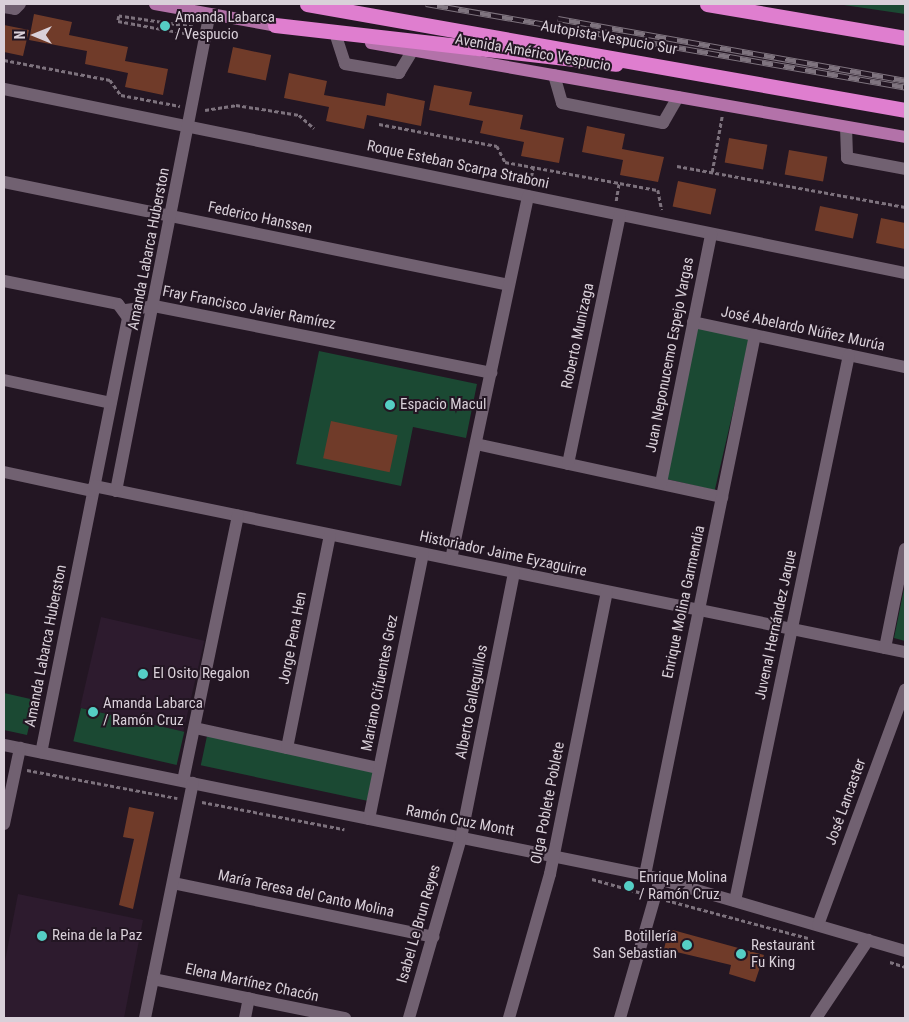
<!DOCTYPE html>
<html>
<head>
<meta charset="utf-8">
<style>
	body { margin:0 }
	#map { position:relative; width:909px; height:1022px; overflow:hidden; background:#231623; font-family:"Roboto Condensed",sans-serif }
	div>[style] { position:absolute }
	.built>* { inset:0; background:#2d1b2e; transform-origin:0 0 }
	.green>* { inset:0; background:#1b4933; transform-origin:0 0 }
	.building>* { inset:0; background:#703b29; transform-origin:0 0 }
	.path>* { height:2.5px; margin-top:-1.25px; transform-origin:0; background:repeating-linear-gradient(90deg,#7d727d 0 4px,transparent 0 6.5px) }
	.minor>* { height:12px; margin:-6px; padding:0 6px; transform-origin:6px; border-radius:6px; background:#716171 }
	.major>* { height:12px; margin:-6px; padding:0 6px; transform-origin:6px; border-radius:6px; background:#b372a9 }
	.highway>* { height:15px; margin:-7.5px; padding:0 7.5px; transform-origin:7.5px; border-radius:7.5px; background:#df7ecf }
	.rail>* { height:5.5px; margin-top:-2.75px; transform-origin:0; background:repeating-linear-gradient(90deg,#231623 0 11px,#7f747f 0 22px); box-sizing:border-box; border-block:1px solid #7f747f }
	.dots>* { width:14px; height:14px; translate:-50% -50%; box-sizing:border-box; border:2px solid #231623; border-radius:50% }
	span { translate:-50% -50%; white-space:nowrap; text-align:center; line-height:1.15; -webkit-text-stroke:4px #231623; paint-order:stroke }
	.poi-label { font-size:15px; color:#d9d0d9 }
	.left { translate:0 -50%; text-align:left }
	.right { translate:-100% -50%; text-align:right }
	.street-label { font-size:15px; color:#d9d0d9 }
	.frame { position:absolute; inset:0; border:5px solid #d9d0d9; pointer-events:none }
	.north { position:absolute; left:10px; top:10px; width:50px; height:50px; -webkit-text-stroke:4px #231623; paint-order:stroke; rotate:270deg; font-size:14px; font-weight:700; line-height:20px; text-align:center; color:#d9d0d9 }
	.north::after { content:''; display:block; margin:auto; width:18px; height:22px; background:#d9d0d9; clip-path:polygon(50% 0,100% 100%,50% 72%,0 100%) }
</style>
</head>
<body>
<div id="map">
	<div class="built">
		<i style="left:101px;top:617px;width:106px;height:93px;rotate:13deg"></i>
		<i style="clip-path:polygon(18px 894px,143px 920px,124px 1018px,4px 1018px,4px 966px)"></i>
	</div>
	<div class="green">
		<i style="clip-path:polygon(837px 4px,905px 4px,905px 14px)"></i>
		<i style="left:697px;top:327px;width:54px;height:155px;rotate:13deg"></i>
		<i style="clip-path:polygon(319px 351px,477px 384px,466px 438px,413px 427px,401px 486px,296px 464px)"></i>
		<i style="clip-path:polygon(905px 584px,905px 641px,894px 638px)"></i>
		<i style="clip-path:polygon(4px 693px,35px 700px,27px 735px,4px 730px)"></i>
		<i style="left:81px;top:708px;width:106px;height:34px;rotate:13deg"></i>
		<i style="left:207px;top:736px;width:170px;height:30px;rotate:12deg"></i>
	</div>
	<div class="building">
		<i style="clip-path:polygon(34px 14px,72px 22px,69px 35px,128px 47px,125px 61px,168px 69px,163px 95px,125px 87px,128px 73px,85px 64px,87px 51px,29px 40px)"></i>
		<i style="clip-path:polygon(4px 25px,29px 30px,23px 56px,4px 52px)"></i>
		<i style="left:233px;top:47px;width:39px;height:26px;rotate:12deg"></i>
		<i style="clip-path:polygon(289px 73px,327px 81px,324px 95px,385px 106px,387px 93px,425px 101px,421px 126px,367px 115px,364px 129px,326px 121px,329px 107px,284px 98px)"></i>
		<i style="clip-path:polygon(434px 85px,472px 92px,469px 105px,523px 115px,520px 129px,564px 138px,559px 163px,521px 156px,524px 142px,480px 133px,483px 121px,429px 110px)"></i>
		<i style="clip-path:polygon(587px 126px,625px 134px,622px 149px,664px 157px,658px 182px,620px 175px,623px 160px,582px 152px)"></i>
		<i style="left:729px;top:138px;width:39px;height:25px;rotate:10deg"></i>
		<i style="left:789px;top:150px;width:39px;height:25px;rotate:10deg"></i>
		<i style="left:678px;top:181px;width:39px;height:26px;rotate:12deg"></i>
		<i style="left:820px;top:206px;width:39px;height:25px;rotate:12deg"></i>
		<i style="clip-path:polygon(881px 218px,905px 223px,905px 249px,876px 243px)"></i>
		<i style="left:331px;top:421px;width:68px;height:38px;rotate:12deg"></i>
		<i style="clip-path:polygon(129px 807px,154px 812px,133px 909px,119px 905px,134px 839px,123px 837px)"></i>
		<i style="clip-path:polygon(669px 929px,764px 955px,755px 982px,729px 974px,731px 965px,664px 949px)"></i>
	</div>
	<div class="path">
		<i style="left:193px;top:27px;width:75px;rotate:-171.5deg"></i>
		<i style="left:119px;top:16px;width:5px;rotate:101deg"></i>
		<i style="left:118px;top:21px;width:77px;rotate:10.4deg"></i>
		<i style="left:4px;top:60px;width:108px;rotate:10.7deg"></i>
		<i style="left:110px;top:80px;width:19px;rotate:54deg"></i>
		<i style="left:121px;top:95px;width:60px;rotate:10.6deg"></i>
		<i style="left:205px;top:110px;width:31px;rotate:-9deg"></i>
		<i style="left:236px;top:105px;width:64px;rotate:9deg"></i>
		<i style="left:299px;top:115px;width:20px;rotate:41deg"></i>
		<i style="left:379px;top:124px;width:120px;rotate:10.6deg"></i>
		<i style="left:497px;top:146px;width:18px;rotate:63deg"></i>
		<i style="left:505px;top:162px;width:156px;rotate:10.4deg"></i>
		<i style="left:658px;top:190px;width:20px;rotate:79deg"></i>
		<i style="left:677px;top:166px;width:232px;rotate:10.2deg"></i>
		<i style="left:712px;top:172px;width:57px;rotate:-79.9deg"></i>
		<i style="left:530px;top:183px;width:16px;rotate:-79deg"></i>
		<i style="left:616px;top:201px;width:18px;rotate:-81deg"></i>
		<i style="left:27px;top:770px;width:153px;rotate:10.6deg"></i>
		<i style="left:202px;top:802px;width:145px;rotate:10.8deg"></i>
		<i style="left:592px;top:879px;width:52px;rotate:15.6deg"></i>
		<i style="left:666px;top:900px;width:147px;rotate:15deg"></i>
		<i style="left:890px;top:962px;width:16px;rotate:18deg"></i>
	</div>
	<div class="minor">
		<i style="left:4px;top:7px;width:11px;rotate:10deg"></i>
		<i style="left:15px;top:9px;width:7px;rotate:-45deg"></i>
		<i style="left:336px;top:36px;width:29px;rotate:72deg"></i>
		<i style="left:345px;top:64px;width:55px;rotate:9.5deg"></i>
		<i style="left:399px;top:73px;width:27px;rotate:-59deg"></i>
		<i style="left:554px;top:75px;width:29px;rotate:74deg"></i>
		<i style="left:562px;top:103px;width:103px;rotate:11.2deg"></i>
		<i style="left:663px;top:123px;width:30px;rotate:-60deg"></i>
		<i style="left:4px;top:89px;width:920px;rotate:11.54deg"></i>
		<i style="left:846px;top:127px;width:31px;rotate:88deg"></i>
		<i style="left:847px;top:158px;width:59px;rotate:10.7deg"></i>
		<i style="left:4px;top:182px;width:515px;rotate:11.53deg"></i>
		<i style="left:4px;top:281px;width:116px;rotate:11.4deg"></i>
		<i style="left:118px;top:304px;width:17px;rotate:54deg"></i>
		<i style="left:128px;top:318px;width:443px;rotate:101.3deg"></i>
		<i style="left:126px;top:310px;width:28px;rotate:-8deg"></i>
		<i style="left:154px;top:306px;width:344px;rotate:11.2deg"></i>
		<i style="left:693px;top:322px;width:217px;rotate:12deg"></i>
		<i style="left:4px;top:380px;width:109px;rotate:12.1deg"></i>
		<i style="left:476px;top:444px;width:252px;rotate:12.2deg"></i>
		<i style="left:568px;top:464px;width:254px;rotate:-78.2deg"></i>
		<i style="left:4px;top:472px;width:91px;rotate:12.1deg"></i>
		<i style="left:661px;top:483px;width:254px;rotate:-78.6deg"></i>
		<i style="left:94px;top:486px;width:828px;rotate:11.57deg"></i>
		<i style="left:116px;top:491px;width:486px;rotate:-78.9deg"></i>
		<i style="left:451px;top:559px;width:371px;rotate:-78deg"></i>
		<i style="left:885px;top:648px;width:101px;rotate:-78.6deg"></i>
		<i style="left:195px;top:728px;width:188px;rotate:12.3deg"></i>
		<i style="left:4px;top:745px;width:654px;rotate:11.46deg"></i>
		<i style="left:645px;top:875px;width:271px;rotate:16.3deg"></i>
		<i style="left:287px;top:748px;width:217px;rotate:-78.6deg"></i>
		<i style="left:183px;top:781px;width:271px;rotate:-78.3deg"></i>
		<i style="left:369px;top:819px;width:270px;rotate:-78.5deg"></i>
		<i style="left:4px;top:824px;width:78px;rotate:-78.1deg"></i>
		<i style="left:645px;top:875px;width:551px;rotate:-78.49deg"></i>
		<i style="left:173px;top:883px;width:266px;rotate:11.7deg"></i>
		<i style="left:735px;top:901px;width:558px;rotate:-78.21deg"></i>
		<i style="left:818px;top:925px;width:251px;rotate:-69.7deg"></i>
		<i style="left:153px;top:979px;width:196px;rotate:11.5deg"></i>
		<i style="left:145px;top:1018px;width:240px;rotate:-78.5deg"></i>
		<i style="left:245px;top:1018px;width:20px;rotate:-79deg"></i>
		<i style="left:409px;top:1018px;width:187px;rotate:-73.9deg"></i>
		<i style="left:461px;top:838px;width:270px;rotate:-78.7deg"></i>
		<i style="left:509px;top:1018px;width:150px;rotate:-74.1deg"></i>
		<i style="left:550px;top:874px;width:288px;rotate:-78.6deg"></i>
		<i style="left:620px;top:1018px;width:145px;rotate:-73.9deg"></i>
		<i style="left:816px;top:1018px;width:94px;rotate:-56.3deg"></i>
	</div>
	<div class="major">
		<i style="left:155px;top:4px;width:130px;rotate:10.2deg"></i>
		<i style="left:371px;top:43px;width:542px;rotate:9.98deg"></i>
	</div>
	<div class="highway">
		<i style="left:307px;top:4px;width:607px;rotate:10.05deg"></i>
		<i style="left:707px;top:4px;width:201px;rotate:9.7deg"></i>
		<i style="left:275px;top:25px;width:343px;rotate:6.5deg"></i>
	</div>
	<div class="rail">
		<i style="left:426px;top:4px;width:486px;rotate:9.9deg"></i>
		<i style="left:558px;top:19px;width:352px;rotate:10.1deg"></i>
	</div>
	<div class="dots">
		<i style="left:165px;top:26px;background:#55cec5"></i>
		<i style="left:390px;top:405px;background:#55cec5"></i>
		<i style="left:143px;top:674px;background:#55cec5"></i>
		<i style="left:93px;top:712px;background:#55cec5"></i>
		<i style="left:629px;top:886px;background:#55cec5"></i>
		<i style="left:42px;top:936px;background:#55cec5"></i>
		<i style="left:687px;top:945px;background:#55cec5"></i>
		<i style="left:741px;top:954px;background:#55cec5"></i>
	</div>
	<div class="poi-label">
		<span class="left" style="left:175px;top:26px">Amanda Labarca<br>/ Vespucio</span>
		<span class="left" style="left:400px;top:405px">Espacio Macul</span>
		<span class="left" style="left:153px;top:674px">El Osito Regalon</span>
		<span class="left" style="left:103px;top:712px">Amanda Labarca<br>/ Ramón Cruz</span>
		<span class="left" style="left:639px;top:886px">Enrique Molina<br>/ Ramón Cruz</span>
		<span class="left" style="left:52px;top:936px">Reina de la Paz</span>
		<span class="right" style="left:677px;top:945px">Botillería<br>San Sebastian</span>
		<span class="left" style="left:751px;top:954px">Restaurant<br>Fu King</span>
	</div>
	<div class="street-label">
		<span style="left:609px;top:38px;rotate:10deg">Autopista Vespucio Sur</span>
		<span style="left:533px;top:53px;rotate:10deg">Avenida Américo Vespucio</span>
		<span style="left:458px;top:165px;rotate:12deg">Roque Esteban Scarpa Straboni</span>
		<span style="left:260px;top:218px;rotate:12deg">Federico Hanssen</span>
		<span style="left:149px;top:249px;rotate:-79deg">Amanda Labarca Huberston</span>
		<span style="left:249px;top:308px;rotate:11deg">Fray Francisco Javier Ramírez</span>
		<span style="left:803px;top:329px;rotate:12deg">José Abelardo Núñez Murúa</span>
		<span style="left:578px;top:336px;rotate:-78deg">Roberto Munizaga</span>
		<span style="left:670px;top:355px;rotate:-79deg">Juan Neponucemo Espejo Vargas</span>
		<span style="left:503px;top:554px;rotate:12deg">Historiador Jaime Eyzaguirre</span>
		<span style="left:684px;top:602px;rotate:-78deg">Enrique Molina Garmendia</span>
		<span style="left:776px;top:625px;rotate:-78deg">Juvenal Hernández Jaque</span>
		<span style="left:293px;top:638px;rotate:-79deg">Jorge Pena Hen</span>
		<span style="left:46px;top:646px;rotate:-79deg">Amanda Labarca Huberston</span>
		<span style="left:380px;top:683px;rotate:-79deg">Mariano Cifuentes Grez</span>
		<span style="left:472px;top:702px;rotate:-79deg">Alberto Galleguillos</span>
		<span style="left:846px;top:802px;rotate:-70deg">José Lancaster</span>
		<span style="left:548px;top:803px;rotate:-79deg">Olga Poblete Poblete</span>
		<span style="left:460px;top:821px;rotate:11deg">Ramón Cruz Montt</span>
		<span style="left:306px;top:894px;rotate:12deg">María Teresa del Canto Molina</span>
		<span style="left:419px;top:924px;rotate:-74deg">Isabel Le Brun Reyes</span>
		<span style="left:252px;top:983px;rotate:12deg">Elena Martínez Chacón</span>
	</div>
	<div class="frame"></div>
	<div class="north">N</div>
</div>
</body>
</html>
